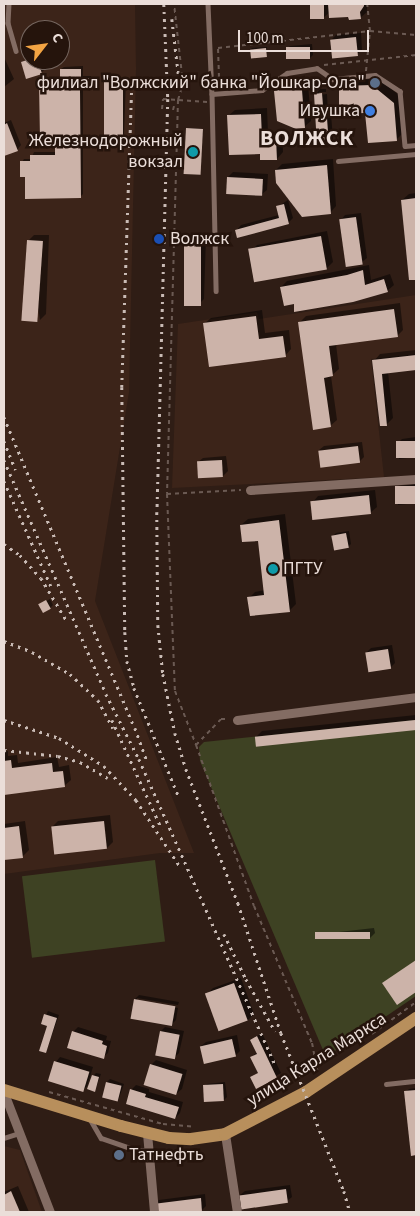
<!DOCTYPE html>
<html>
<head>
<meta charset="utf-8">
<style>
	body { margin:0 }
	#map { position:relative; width:420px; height:1216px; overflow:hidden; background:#2f1d15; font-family:"Source Sans 3",sans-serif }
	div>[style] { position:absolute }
	.built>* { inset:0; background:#3c2419 }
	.green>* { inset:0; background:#3e4223; transform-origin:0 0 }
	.shadow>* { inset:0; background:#0007 }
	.building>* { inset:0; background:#ccb3a9; transform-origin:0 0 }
	.path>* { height:2px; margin-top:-1px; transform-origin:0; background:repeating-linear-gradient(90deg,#6b5a53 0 4px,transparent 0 8px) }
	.lane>* { height:4.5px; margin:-2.25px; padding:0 2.25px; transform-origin:2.25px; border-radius:2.25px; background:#836c63 }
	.street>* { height:9px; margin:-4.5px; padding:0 4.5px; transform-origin:4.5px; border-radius:4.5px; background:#836c63 }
	.primary>* { height:12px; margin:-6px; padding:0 6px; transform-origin:6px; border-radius:6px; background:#b88f5c }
	.rail>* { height:2.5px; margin-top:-1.25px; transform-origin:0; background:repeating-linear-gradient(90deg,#c9bbb5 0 2.5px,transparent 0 7.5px) }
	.dots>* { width:14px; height:14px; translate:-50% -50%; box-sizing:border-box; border:2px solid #25140c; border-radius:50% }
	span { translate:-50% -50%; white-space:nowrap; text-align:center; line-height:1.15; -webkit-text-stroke:5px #25140c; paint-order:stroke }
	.poi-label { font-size:18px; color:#ebded9 }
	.right { translate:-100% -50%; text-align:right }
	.left { translate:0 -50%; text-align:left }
	.street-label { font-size:18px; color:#ebded9 }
	.district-label { font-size:22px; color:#ebded9; font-weight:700; letter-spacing:1px }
	.frame { position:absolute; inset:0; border:5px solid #ebded9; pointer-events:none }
	.north { position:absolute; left:20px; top:20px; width:50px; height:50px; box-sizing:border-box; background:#25140c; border:1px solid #74655e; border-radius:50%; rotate:60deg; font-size:14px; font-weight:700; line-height:20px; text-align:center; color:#ebded9 }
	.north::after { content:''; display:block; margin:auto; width:18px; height:22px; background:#f3a443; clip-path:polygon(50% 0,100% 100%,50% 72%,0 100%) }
	.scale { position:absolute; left:238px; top:30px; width:131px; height:22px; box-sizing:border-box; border:2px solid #ebded9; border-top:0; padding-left:6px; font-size:15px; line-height:18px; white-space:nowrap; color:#ebded9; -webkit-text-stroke:4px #25140c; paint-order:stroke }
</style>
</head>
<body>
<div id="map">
	<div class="built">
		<i style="clip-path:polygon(evenodd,4px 4px,135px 4px,136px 69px,129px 392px,95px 601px,194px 853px,160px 853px,4px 874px,4px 4px,30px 30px,60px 30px,60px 60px,30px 60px,30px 30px)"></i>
		<i style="clip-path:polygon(416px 295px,416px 354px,371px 359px,384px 477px,172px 488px,178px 324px,257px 312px,259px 319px)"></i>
		<i style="clip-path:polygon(4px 1146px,20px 1150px,42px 1212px,4px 1212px)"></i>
	</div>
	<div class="green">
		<i style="clip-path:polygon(415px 720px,416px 996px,326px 1057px,200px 761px,199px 747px,204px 742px)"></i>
		<i style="left:155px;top:860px;width:82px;height:134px;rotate:83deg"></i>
	</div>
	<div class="shadow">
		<i style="clip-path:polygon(311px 4px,367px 4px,367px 12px,360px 18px,330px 12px,324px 17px,312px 18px)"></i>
		<i style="clip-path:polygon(361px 33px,362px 50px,357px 54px,332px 39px,336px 35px)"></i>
		<i style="clip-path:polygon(312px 44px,313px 55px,310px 58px,287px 49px,290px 46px)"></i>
		<i style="clip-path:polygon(267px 47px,266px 56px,251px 49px,252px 48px)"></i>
		<i style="clip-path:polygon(4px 57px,14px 79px,4px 87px)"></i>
		<i style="clip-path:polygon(30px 58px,30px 60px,41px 60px,44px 70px,41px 73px,22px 62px)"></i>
		<i style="clip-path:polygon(83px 66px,83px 76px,91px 76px,91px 85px,89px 88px,83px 88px,83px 194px,80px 197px,26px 175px,22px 162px,24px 159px,31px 159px,34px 152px,56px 152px,56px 139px,41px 83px,44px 80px,61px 80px,61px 69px,64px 67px)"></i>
		<i style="clip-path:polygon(108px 78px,126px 79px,124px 134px,121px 137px,105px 81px)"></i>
		<i style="clip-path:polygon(379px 79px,400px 96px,403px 133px,396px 140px,340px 86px,346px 80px)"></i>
		<i style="clip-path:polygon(303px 80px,304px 84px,308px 84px,311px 121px,304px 127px,276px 91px,287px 81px)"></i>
		<i style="clip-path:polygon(320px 89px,326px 89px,326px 92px,319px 92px,319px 95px,327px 94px,328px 114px,331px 114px,333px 139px,328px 144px,316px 94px)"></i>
		<i style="clip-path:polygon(267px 108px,268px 133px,282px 132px,283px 152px,277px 159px,261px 153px,228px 116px,235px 110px)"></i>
		<i style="clip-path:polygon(11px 120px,21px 145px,17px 150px,4px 155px,4px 123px)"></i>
		<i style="clip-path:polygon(188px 128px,203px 129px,199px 174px,187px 129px)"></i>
		<i style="clip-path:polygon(333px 159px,336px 206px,330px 213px,276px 170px,282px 164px)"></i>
		<i style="clip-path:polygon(233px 172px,268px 174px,267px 190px,262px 194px,228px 177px)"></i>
		<i style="clip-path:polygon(416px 193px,416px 278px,410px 279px,402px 200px,409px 194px)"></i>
		<i style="clip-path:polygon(288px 200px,293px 218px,288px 223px,237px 230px,241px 225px,279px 215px,277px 207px)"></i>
		<i style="clip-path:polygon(361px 213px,367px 258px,362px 262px,341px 220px,345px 215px)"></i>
		<i style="clip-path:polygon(327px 231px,333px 262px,327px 268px,251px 251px,257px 245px)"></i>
		<i style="clip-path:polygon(34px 235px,49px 235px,46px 314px,40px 320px,28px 241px)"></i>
		<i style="clip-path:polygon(191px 235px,206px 236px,204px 299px,198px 305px,185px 241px)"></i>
		<i style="clip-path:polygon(369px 265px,371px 280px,390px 274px,394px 285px,387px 291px,295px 303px,281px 287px,287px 281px)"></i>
		<i style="clip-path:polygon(400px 303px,403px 330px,397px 336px,336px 344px,339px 369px,331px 376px,337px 420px,330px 426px,300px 322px,306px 316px)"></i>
		<i style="clip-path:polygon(262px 310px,265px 333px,289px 330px,291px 349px,285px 356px,204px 324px,211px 318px)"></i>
		<i style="clip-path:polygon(416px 350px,416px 369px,388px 372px,393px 418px,387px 424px,381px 425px,374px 361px,380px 354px)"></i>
		<i style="clip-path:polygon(416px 437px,416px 457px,399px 459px,397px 444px,402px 439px)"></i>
		<i style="clip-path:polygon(362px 442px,364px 457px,359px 462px,319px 450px,324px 446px)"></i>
		<i style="clip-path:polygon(226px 456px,228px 471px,223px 476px,198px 462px,203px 458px)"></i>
		<i style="clip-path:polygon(416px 484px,416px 503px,398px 505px,396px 489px,399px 486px)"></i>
		<i style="clip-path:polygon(375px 490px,377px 507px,370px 513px,312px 503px,318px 496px)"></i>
		<i style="clip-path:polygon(285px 514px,296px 604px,289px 611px,249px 598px,255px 592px,265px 590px,259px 539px,241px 525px,248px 519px)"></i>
		<i style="clip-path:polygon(349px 531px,351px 544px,348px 547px,333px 536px,336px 533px)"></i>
		<i style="clip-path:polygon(50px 599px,53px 605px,50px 608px,41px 604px)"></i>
		<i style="clip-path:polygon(392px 645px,395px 663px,390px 668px,366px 653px,371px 648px)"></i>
		<i style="clip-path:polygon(416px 715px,416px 729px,256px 737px,262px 731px)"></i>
		<i style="clip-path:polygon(8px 751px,8px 756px,17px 755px,18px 763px,57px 757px,59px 767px,69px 765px,71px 780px,64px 786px,4px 794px,4px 752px)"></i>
		<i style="clip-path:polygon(110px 815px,113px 842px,107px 848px,52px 827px,58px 821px)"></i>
		<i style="clip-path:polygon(25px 821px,29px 850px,23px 856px,4px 859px,4px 824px)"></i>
		<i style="clip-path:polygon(374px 928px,375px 933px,370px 938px,317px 939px,321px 934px)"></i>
		<i style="clip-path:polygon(241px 978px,254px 1014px,248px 1020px,206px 995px,213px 988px)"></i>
		<i style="clip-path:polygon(139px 995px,179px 1002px,178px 1005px,137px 998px,137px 1000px,178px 1008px,176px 1020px,171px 1025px,135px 999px)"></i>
		<i style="clip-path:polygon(48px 1011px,59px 1015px,46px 1052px,48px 1025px,42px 1023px)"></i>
		<i style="clip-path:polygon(78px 1027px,107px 1036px,106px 1040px,111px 1041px,108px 1053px,103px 1057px,73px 1032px)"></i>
		<i style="clip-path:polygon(165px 1027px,184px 1031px,179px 1053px,174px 1058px,161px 1031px)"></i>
		<i style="clip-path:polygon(262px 1033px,281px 1073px,256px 1087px,252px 1078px,259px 1072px,252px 1057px,257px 1052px,251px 1040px)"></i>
		<i style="clip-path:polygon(237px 1035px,240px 1051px,235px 1056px,201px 1046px,206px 1042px)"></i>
		<i style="clip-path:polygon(60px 1057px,93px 1067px,87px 1086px,82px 1091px,56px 1062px)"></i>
		<i style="clip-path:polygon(156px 1060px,187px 1070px,182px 1089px,177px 1093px,151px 1065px)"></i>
		<i style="clip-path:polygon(96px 1073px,101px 1074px,95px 1090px,93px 1076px)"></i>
		<i style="clip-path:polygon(110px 1079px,124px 1084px,118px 1101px,107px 1082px)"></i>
		<i style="clip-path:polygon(225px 1082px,227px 1097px,224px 1100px,204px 1087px,207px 1084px)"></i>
		<i style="clip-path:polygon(136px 1085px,149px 1089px,149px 1092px,183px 1102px,180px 1113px,175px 1118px,131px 1090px)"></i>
		<i style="clip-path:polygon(416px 1088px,416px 1154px,412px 1154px,406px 1092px,409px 1089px)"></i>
		<i style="clip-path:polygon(290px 1185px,292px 1197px,287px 1201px,240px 1195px,245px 1191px)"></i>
		<i style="clip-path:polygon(18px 1186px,29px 1212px,4px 1212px,4px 1192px)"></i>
		<i style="clip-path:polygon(205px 1194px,206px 1206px,202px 1210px,155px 1212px,154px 1205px,159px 1200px)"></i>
	</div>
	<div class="building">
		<i style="left:310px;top:4px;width:14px;height:15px"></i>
		<i style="clip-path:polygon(328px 4px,364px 4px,364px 6px,360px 12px,361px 19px,349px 20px,348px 17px,329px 18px)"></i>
		<i style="left:356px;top:37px;width:19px;height:26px;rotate:84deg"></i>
		<i style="left:310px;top:47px;width:12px;height:24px;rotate:90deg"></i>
		<i style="left:266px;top:48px;width:9px;height:16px;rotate:84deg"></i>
		<i style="clip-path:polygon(30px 59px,38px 60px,42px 74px,26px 79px,21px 62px)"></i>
		<i style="clip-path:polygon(60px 69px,81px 69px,81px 78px,89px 78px,89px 89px,80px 89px,81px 198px,25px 199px,25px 177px,20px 177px,20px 161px,30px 161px,30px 155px,55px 155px,55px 140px,40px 140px,39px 82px,60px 82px)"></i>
		<i style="left:104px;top:81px;width:19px;height:57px"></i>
		<i style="clip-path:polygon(372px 85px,394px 103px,397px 141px,368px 143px,365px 113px,339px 114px,339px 86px)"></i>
		<i style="clip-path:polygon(297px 86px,298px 90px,302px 90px,305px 128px,296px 129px,277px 121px,274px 91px,280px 90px,279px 87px)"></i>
		<i style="clip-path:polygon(322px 93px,324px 118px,327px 118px,329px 145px,317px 146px,314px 94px)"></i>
		<i style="clip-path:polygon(261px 114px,262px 138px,276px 138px,277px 160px,260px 160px,260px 154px,229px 155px,227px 115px)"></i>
		<i style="clip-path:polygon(7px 123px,18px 151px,4px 156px,4px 125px)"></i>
		<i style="left:186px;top:128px;width:17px;height:46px;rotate:3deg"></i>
		<i style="clip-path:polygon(327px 165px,331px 214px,302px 217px,276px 183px,275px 170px)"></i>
		<i style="left:227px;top:177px;width:36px;height:17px;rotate:3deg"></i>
		<i style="clip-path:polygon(416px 198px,416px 280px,409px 280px,401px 200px)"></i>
		<i style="clip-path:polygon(284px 204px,289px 224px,237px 238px,235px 230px,279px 218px,276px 206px)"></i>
		<i style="left:356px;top:217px;width:48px;height:17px;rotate:82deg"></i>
		<i style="left:321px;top:236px;width:34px;height:74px;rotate:80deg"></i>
		<i style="left:27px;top:240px;width:16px;height:81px;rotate:4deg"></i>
		<i style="left:184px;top:241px;width:17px;height:65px"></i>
		<i style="clip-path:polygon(363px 270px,365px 285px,384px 279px,388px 292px,353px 302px,294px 312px,294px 304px,284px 306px,280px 287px,347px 275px)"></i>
		<i style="clip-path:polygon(394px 309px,398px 337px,329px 346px,333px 376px,324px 378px,331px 427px,313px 430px,298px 322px)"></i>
		<i style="clip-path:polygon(256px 316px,259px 339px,283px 336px,286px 357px,209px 367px,203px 323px)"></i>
		<i style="clip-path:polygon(416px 355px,416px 370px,382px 374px,387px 426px,380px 426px,372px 360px)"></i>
		<i style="left:416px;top:441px;width:17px;height:20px;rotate:90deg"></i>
		<i style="left:358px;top:446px;width:17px;height:40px;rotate:83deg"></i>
		<i style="left:222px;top:460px;width:17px;height:25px;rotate:87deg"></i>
		<i style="left:416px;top:486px;width:18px;height:21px;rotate:90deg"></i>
		<i style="left:369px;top:495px;width:19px;height:59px;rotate:84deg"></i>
		<i style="clip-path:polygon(279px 520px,290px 612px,250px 616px,247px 597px,264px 595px,258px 541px,242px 542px,240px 525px)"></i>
		<i style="left:346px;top:533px;width:15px;height:15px;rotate:79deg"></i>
		<i style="left:46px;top:600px;width:10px;height:9px;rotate:61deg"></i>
		<i style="left:388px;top:649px;width:20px;height:23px;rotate:81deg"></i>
		<i style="left:415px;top:720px;width:10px;height:161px;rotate:84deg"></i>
		<i style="clip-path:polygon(11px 760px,12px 768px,52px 763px,53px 772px,63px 771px,65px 787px,4px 795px,4px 761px)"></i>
		<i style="left:104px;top:821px;width:28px;height:53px;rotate:84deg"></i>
		<i style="clip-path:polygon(19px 826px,23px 858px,4px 860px,4px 828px)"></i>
		<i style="left:370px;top:932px;width:7px;height:55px;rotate:90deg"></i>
		<i style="clip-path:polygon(416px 960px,416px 992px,397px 1005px,382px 983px)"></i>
		<i style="left:234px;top:983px;width:40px;height:31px;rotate:70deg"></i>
		<i style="left:134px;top:999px;width:42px;height:20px;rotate:10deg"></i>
		<i style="clip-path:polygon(44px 1014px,57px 1018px,46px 1053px,39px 1051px,47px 1026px,41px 1024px)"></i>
		<i style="clip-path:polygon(72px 1031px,103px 1041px,102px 1044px,107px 1046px,104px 1059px,67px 1048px)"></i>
		<i style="left:160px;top:1031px;width:20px;height:25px;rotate:11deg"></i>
		<i style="clip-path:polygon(257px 1036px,277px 1078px,256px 1089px,250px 1077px,258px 1073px,250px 1057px,257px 1054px,250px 1040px)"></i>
		<i style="left:232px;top:1039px;width:18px;height:33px;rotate:77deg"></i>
		<i style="left:54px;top:1061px;width:37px;height:21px;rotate:17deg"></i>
		<i style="left:150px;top:1064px;width:34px;height:22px;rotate:17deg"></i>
		<i style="clip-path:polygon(92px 1075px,99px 1077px,95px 1092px,87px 1089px)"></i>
		<i style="left:106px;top:1082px;width:16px;height:16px;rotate:14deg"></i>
		<i style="left:223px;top:1084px;width:17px;height:20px;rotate:87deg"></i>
		<i style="clip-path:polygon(130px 1089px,146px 1094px,145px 1097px,179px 1107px,175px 1119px,126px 1104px)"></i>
		<i style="clip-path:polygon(416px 1090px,416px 1155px,411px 1156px,404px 1091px)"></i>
		<i style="left:286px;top:1189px;width:14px;height:47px;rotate:82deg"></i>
		<i style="clip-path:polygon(11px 1191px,20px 1212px,4px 1212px,4px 1195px)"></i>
		<i style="clip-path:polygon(201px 1198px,202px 1212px,154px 1212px,153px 1204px)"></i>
	</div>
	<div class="path">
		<i style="left:324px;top:65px;width:93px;rotate:-6.2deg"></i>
		<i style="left:366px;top:71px;width:40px;rotate:-84.3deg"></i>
		<i style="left:370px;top:31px;width:27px;rotate:-96deg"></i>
		<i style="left:219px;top:77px;width:29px;rotate:-92deg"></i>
		<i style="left:218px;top:48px;width:153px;rotate:-6.4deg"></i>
		<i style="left:370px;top:31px;width:46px;rotate:5deg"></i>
		<i style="left:207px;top:102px;width:29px;rotate:-176deg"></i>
		<i style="left:178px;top:100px;width:394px;rotate:91.6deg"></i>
		<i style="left:167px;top:494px;width:74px;rotate:-3.1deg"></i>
		<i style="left:162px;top:109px;width:10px;rotate:-84deg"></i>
		<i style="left:163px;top:99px;width:15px;rotate:4deg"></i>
		<i style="left:178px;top:100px;width:17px;rotate:-73deg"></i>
		<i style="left:183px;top:84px;width:81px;rotate:-96.4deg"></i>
		<i style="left:173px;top:110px;width:4px;rotate:-76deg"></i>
		<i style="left:167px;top:494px;width:197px;rotate:87.7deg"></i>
		<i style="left:175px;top:691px;width:58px;rotate:68.7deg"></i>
		<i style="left:196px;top:745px;width:36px;rotate:-46deg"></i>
		<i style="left:221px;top:719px;width:7px"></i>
		<i style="left:196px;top:745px;width:171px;rotate:70.2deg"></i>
		<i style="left:254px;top:906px;width:149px;rotate:67.1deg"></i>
		<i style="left:312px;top:1043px;width:31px;rotate:79deg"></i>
		<i style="left:372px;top:1034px;width:54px;rotate:-36deg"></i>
		<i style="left:49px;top:1092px;width:118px;rotate:15.7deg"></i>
		<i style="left:163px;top:1124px;width:32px;rotate:5deg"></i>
	</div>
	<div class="lane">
		<i style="left:9px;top:4px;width:19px;rotate:93deg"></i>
		<i style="left:8px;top:23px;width:29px;rotate:74deg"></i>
		<i style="left:208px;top:4px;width:90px;rotate:87.5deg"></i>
		<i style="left:212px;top:94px;width:50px;rotate:-4.6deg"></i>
		<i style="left:262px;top:90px;width:30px;rotate:-34deg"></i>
		<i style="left:287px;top:73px;width:30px;rotate:-9deg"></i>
		<i style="left:317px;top:68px;width:19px;rotate:35deg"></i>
		<i style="left:333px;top:79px;width:42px;rotate:-5.4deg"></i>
		<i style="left:375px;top:75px;width:30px;rotate:33deg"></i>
		<i style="left:400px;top:91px;width:55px;rotate:84.8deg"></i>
		<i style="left:405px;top:146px;width:11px;rotate:-5deg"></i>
		<i style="left:212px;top:94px;width:197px;rotate:88.8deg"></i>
		<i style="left:338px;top:161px;width:78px;rotate:-5.1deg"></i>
		<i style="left:386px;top:1084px;width:30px;rotate:-6deg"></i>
		<i style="left:90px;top:1119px;width:22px;rotate:60deg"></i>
		<i style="left:101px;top:1138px;width:34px;rotate:19deg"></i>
		<i style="left:133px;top:1149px;width:15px;rotate:8deg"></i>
		<i style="left:4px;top:1138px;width:16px;rotate:-18deg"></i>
	</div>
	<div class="street">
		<i style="left:250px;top:490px;width:166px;rotate:-3.8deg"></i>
		<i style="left:237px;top:720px;width:180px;rotate:-7.3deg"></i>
		<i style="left:4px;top:1093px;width:128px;rotate:68.9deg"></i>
		<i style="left:147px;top:1133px;width:79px;rotate:84.9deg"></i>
		<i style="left:225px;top:1134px;width:79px;rotate:81.3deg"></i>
	</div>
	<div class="primary">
		<i style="left:4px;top:1090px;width:122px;rotate:17.1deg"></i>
		<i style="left:121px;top:1126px;width:49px;rotate:14deg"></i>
		<i style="left:169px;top:1138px;width:22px;rotate:3deg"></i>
		<i style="left:191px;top:1139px;width:34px;rotate:-8deg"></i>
		<i style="left:225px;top:1134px;width:91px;rotate:-27.4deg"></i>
		<i style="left:306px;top:1092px;width:133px;rotate:-33.9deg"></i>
	</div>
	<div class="rail">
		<i style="left:164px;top:4px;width:95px;rotate:87.6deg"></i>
		<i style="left:168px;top:99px;width:413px;rotate:91.5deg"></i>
		<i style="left:157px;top:512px;width:113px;rotate:89.5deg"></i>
		<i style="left:158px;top:625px;width:49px;rotate:84.2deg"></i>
		<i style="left:163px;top:674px;width:60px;rotate:78.5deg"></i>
		<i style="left:175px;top:733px;width:38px;rotate:73deg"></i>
		<i style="left:186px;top:769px;width:144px;rotate:68.8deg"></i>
		<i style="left:238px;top:903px;width:137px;rotate:71.7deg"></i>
		<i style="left:281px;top:1033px;width:170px;rotate:68.3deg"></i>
		<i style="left:344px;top:1191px;width:22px;rotate:74deg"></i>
		<i style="left:172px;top:19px;width:60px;rotate:83.3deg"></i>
		<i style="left:132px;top:85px;width:302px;rotate:91.9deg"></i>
		<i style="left:122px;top:387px;width:245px;rotate:89.3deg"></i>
		<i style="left:125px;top:632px;width:29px;rotate:86deg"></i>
		<i style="left:127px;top:661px;width:28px;rotate:75deg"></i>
		<i style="left:134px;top:688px;width:116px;rotate:67.6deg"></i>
		<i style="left:4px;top:417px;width:337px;rotate:67.2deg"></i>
		<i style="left:135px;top:728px;width:37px;rotate:70deg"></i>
		<i style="left:4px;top:441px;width:31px;rotate:68deg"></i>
		<i style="left:4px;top:460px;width:255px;rotate:66.4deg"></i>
		<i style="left:106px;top:694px;width:73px;rotate:63.1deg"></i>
		<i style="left:139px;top:759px;width:337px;rotate:66deg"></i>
		<i style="left:4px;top:481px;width:115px;rotate:65.9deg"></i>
		<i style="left:4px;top:544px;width:19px;rotate:35deg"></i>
		<i style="left:20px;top:555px;width:31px;rotate:48deg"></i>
		<i style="left:41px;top:578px;width:52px;rotate:59deg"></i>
		<i style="left:4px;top:641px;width:30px;rotate:21deg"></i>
		<i style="left:32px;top:652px;width:44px;rotate:30.1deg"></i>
		<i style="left:70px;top:674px;width:38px;rotate:43deg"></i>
		<i style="left:98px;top:700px;width:32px;rotate:62deg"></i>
		<i style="left:4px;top:720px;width:58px;rotate:18.1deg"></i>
		<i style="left:59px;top:738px;width:53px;rotate:31.9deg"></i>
		<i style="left:104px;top:766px;width:47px;rotate:46.7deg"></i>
		<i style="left:136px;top:800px;width:82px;rotate:56.5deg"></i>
		<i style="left:112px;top:720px;width:120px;rotate:65.4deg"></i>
		<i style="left:4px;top:750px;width:54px;rotate:6.3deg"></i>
		<i style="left:58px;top:756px;width:23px;rotate:15deg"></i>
		<i style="left:80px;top:762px;width:32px;rotate:30deg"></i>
		<i style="left:224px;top:934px;width:50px;rotate:63.9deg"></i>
		<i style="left:246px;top:979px;width:60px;rotate:60.9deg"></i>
	</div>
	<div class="dots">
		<i style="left:375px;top:83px;background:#5c6f8a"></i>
		<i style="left:370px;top:111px;background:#3f7fe0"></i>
		<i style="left:193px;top:152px;background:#0f9aa8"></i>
		<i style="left:159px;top:239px;background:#1a4fb4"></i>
		<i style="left:273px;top:569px;background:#0f9aa8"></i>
		<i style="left:119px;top:1155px;background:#5c6f8a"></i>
	</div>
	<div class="poi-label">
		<span class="right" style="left:365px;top:83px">филиал "Волжский" банка "Йошкар-Ола"</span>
		<span class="right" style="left:360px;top:111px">Ивушка</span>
		<span class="right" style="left:183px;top:152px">Железнодорожный<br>вокзал</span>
		<span class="left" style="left:170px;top:239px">Волжск</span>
		<span class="left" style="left:283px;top:569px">ПГТУ</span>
		<span class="left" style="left:129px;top:1155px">Татнефть</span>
	</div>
	<div class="street-label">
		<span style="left:317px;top:1060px;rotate:-32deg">улица Карла Маркса</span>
	</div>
	<div class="district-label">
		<span style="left:307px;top:139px">ВОЛЖСК</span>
	</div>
	<div class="frame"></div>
	<div class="north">С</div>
	<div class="scale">100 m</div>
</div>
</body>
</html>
